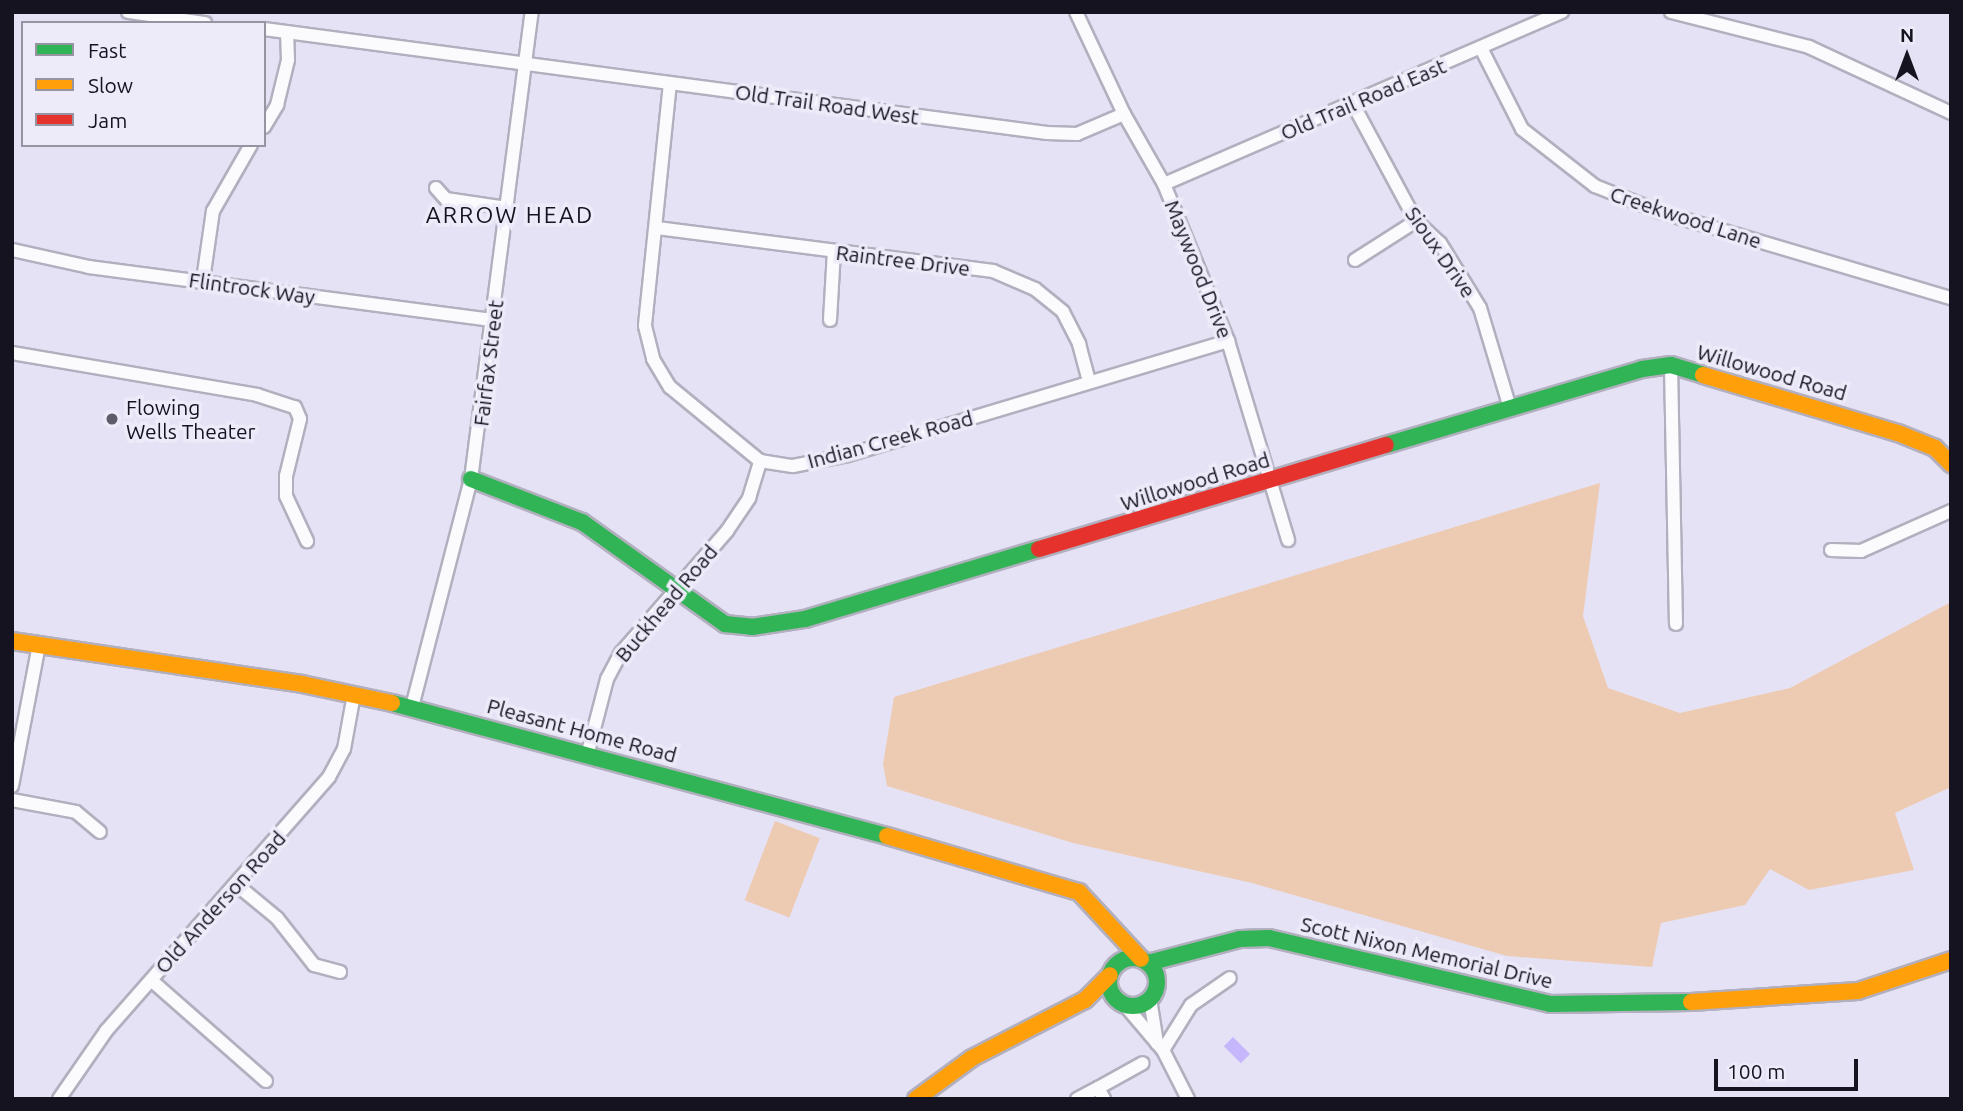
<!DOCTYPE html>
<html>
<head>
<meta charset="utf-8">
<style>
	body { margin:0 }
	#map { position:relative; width:1963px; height:1111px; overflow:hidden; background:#e6e2f6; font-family:Ubuntu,sans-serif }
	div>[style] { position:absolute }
	.green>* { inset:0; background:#edcbb3; transform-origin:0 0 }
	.water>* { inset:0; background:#c6b6fc; transform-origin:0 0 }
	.roads { filter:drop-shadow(2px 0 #b2afbe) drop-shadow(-2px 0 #b2afbe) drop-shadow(0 2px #b2afbe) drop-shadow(0 -2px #b2afbe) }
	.street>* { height:12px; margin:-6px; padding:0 6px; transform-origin:6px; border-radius:6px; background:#fbfbfe }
	.fast>* { height:16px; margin:-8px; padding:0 8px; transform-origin:8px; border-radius:8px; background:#30b455 }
	.fast>.ring { margin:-8px; padding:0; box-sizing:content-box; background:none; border:16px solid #30b455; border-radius:50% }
	.slow>* { height:16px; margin:-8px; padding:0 8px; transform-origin:8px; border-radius:8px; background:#ff9f0a }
	.jam>* { height:16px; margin:-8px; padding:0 8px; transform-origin:8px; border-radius:8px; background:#e5322d }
	.dots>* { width:19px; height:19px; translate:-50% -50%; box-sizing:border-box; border:4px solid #edeaf9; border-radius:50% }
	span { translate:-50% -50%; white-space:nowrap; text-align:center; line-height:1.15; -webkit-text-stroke:7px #edeaf9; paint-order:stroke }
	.street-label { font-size:21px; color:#15131f }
	.poi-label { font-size:21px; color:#15131f }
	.left { translate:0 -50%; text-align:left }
	.neighbourhood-label { font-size:23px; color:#15131f; letter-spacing:2px }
	.frame { position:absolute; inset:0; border:14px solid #15131f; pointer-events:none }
	.legend { position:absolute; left:21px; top:21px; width:245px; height:126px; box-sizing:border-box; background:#edeaf9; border:2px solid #9794a2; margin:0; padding:9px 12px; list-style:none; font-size:21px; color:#15131f }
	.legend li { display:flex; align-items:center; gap:14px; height:35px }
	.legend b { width:35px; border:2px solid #9794a2 }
	.north { position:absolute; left:1872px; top:21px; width:70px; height:70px; -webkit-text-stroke:5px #edeaf9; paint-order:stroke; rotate:0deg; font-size:19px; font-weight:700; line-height:28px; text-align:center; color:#15131f }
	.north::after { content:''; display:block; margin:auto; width:24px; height:32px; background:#15131f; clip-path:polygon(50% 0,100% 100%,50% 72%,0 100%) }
	.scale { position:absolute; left:1714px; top:1059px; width:144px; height:32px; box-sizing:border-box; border:4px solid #15131f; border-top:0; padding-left:9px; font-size:21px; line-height:24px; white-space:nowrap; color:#15131f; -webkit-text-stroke:5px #edeaf9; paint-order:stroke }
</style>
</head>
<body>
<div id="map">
	<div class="green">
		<i style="clip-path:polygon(1600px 483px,1583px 616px,1608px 688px,1680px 713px,1790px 688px,1951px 602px,1951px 787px,1895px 813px,1914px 870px,1809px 890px,1770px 869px,1745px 905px,1661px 923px,1652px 967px,1507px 956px,1252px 883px,1073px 843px,887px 786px,883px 764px,894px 697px)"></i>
		<i style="left:775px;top:821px;width:48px;height:85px;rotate:21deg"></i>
	</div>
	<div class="water">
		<i style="left:1233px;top:1037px;width:24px;height:13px;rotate:45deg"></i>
	</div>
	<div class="roads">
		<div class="street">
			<i style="left:128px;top:12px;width:78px;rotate:8.1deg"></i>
			<i style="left:1076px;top:12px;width:113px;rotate:64.8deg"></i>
			<i style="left:1124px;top:114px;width:81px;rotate:60.3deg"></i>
			<i style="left:1164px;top:184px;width:170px;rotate:67.8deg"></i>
			<i style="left:1228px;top:341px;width:208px;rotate:73.2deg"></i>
			<i style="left:1671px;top:12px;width:142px;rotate:14.2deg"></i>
			<i style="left:1809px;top:47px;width:157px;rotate:24.9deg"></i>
			<i style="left:264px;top:29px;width:790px;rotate:7.57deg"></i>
			<i style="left:1047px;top:133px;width:30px;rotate:2deg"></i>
			<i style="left:1077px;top:134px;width:51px;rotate:-23.1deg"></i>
			<i style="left:1482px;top:50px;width:89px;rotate:63.1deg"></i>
			<i style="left:1522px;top:129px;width:93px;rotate:38deg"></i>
			<i style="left:1595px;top:186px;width:70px;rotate:21.8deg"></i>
			<i style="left:1660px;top:212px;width:303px;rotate:16.5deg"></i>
			<i style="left:670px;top:83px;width:244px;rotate:95.9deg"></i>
			<i style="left:645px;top:326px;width:34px;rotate:76deg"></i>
			<i style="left:653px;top:359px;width:33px;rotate:59deg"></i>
			<i style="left:670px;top:387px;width:117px;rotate:39.4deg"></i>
			<i style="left:760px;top:461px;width:33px;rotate:9deg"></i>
			<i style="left:793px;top:466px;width:56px;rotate:-11.3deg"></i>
			<i style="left:848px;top:455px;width:397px;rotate:-16.7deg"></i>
			<i style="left:1353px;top:104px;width:133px;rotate:61.7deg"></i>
			<i style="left:1416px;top:221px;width:33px;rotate:43deg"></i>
			<i style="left:1440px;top:243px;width:76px;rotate:58.4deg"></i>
			<i style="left:1480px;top:308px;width:104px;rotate:73.3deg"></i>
			<i style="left:264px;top:127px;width:26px;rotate:-59deg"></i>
			<i style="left:277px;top:105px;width:46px;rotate:-76.3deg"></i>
			<i style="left:288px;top:60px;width:28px;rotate:-92deg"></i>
			<i style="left:1164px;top:184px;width:434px;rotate:-23.4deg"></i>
			<i style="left:436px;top:188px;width:15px;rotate:48deg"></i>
			<i style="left:446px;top:199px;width:63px;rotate:8.3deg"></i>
			<i style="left:657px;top:228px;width:339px;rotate:7.3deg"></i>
			<i style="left:993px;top:271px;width:46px;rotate:23.2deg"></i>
			<i style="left:1035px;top:289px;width:36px;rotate:39deg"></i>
			<i style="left:1063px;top:312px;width:36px;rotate:63deg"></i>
			<i style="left:1079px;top:344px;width:39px;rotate:75deg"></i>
			<i style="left:12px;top:250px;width:79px;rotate:12.4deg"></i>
			<i style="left:89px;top:267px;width:408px;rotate:7.5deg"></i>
			<i style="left:1355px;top:260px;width:72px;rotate:-32.6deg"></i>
			<i style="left:203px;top:280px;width:70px;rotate:-81.8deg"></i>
			<i style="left:213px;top:211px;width:76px;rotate:-60.1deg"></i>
			<i style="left:830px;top:320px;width:69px;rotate:-86.7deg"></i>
			<i style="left:12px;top:353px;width:249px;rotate:9.7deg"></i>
			<i style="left:257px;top:395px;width:40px;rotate:18deg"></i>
			<i style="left:295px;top:407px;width:13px;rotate:67deg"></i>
			<i style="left:300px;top:419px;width:59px;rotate:103.8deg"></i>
			<i style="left:286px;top:476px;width:20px;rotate:90deg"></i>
			<i style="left:286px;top:496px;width:50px;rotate:65deg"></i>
			<i style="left:1671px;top:365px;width:259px;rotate:88.9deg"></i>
			<i style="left:1831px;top:550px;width:30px;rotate:2deg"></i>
			<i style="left:1861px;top:551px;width:98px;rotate:-24deg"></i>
			<i style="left:412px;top:707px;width:236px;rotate:-75.5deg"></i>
			<i style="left:471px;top:479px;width:471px;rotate:-82.6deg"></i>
			<i style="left:588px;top:752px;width:75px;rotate:-75.4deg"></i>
			<i style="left:607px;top:679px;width:30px;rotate:-62deg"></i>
			<i style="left:621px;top:653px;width:162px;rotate:-49deg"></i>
			<i style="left:727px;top:531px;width:40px;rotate:-56deg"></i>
			<i style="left:749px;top:498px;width:39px;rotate:-73deg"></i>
			<i style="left:12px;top:786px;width:144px;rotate:-79.2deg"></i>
			<i style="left:12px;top:800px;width:65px;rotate:10.6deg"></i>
			<i style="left:76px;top:812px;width:31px;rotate:40deg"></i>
			<i style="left:237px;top:885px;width:52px;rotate:39.5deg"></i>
			<i style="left:277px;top:918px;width:60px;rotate:51.8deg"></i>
			<i style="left:314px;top:965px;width:27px;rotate:15deg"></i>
			<i style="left:151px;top:980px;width:153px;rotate:41.3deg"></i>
			<i style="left:1150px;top:999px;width:45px;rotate:81deg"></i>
			<i style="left:1124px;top:1004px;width:60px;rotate:49.7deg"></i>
			<i style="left:1163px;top:1050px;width:55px;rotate:63deg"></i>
			<i style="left:1163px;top:1050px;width:53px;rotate:-58.1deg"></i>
			<i style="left:1191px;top:1005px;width:47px;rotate:-34.7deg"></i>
			<i style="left:1098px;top:1088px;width:51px;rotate:-29.1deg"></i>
			<i style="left:59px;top:1099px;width:83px;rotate:-55.3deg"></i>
			<i style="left:106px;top:1031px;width:338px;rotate:-48.7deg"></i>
			<i style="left:329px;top:777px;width:32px;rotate:-62deg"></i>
			<i style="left:344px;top:749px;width:56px;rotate:-79.7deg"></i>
			<i style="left:1077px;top:1099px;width:24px;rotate:-28deg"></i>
			<i style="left:1098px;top:1088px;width:13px;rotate:61deg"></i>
		</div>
		<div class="fast">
			<i style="left:1386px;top:445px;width:267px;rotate:-16.5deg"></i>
			<i style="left:1642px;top:369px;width:29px;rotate:-8deg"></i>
			<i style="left:1671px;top:365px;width:34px;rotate:17deg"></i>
			<i style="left:471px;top:479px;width:119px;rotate:21.2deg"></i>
			<i style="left:582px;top:522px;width:176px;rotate:35.5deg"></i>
			<i style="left:725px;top:624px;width:27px;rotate:6deg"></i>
			<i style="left:752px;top:627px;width:54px;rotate:-8.6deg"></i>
			<i style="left:805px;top:619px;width:244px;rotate:-16.7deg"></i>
			<i style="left:392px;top:703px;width:513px;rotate:15.04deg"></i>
			<i class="ring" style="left:1109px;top:958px;width:32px;height:32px"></i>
			<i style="left:1148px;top:963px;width:95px;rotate:-14.6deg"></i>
			<i style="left:1240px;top:939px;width:29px;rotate:-2deg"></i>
			<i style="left:1269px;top:938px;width:289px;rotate:13.2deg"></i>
			<i style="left:1550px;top:1004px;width:141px;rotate:-0.8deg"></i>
		</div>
		<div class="slow">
			<i style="left:1703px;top:375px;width:203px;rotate:16.6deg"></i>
			<i style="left:1898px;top:433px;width:40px;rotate:22deg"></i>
			<i style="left:1935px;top:448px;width:23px;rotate:45deg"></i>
			<i style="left:12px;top:641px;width:293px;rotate:8.4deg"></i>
			<i style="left:302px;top:684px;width:92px;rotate:11.9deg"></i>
			<i style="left:887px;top:836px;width:200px;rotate:16.3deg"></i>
			<i style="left:1079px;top:892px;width:91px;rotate:47.2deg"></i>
			<i style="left:1691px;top:1002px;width:167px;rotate:-3.8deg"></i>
			<i style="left:1858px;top:991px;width:98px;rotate:-18.4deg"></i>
			<i style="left:916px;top:1099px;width:69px;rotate:-36.2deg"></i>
			<i style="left:972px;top:1058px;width:127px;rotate:-27.2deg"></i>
			<i style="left:1085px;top:1000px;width:35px;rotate:-45deg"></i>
		</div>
		<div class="jam">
			<i style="left:1039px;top:549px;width:362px;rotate:-16.7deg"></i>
		</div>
	</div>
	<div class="dots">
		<i style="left:112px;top:419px;background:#5e5b6a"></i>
	</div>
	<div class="street-label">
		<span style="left:1363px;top:99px;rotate:-23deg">Old Trail Road East</span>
		<span style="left:827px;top:104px;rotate:8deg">Old Trail Road West</span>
		<span style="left:1686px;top:217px;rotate:18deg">Creekwood Lane</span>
		<span style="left:1441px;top:252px;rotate:55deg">Sioux Drive</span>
		<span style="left:903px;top:260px;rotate:7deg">Raintree Drive</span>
		<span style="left:1199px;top:269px;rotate:68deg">Maywood Drive</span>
		<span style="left:252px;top:288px;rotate:8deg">Flintrock Way</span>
		<span style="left:488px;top:363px;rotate:-83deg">Fairfax Street</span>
		<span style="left:1772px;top:372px;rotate:16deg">Willowood Road</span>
		<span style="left:890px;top:439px;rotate:-15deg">Indian Creek Road</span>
		<span style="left:1195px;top:481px;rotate:-17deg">Willowood Road</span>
		<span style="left:666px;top:603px;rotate:-50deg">Buckhead Road</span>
		<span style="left:582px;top:730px;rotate:15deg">Pleasant Home Road</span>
		<span style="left:220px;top:902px;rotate:-48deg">Old Anderson Road</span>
		<span style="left:1427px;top:952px;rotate:13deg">Scott Nixon Memorial Drive</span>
	</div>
	<div class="poi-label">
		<span class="left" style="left:126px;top:419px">Flowing<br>Wells Theater</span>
	</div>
	<div class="neighbourhood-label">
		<span style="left:510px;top:215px">ARROW HEAD</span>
	</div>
	<div class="frame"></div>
	<ul class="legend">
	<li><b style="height:9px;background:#30b455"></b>Fast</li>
	<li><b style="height:9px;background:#ff9f0a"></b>Slow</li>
	<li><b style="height:9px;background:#e5322d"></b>Jam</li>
	</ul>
	<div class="north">N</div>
	<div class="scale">100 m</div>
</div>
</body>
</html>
